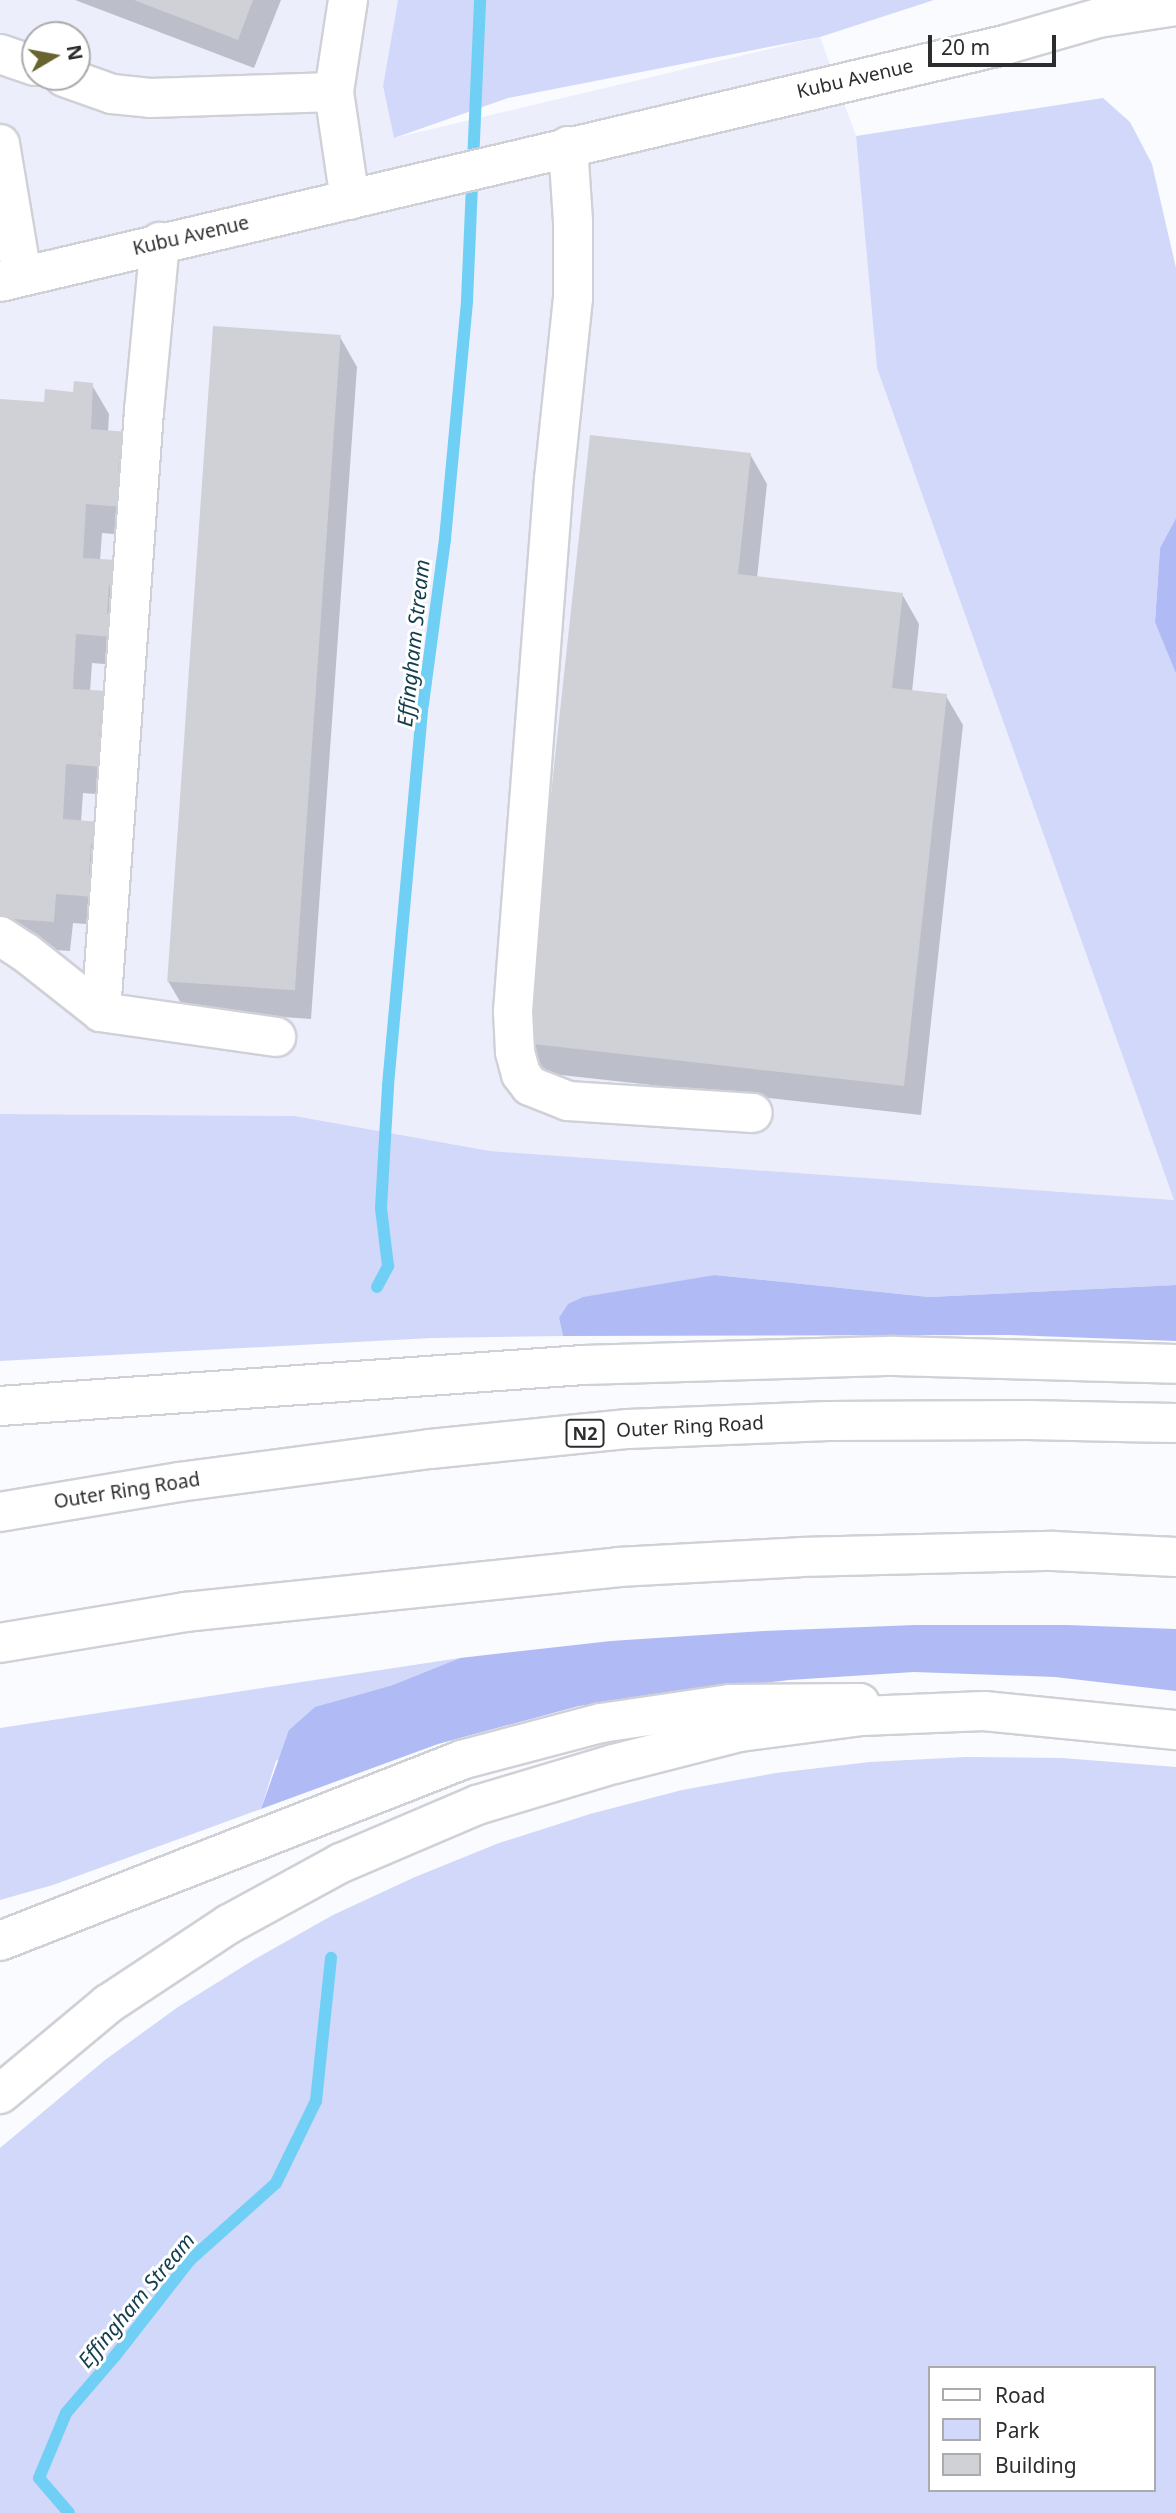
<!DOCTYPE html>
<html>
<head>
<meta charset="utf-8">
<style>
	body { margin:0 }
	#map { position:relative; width:1176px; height:2513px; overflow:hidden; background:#fafbfe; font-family:"Noto Sans",sans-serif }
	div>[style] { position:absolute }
	.built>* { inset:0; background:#eceefc }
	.green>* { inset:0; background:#d1d8f9 }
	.forest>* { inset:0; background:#b0bbf6 }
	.shadow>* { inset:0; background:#0003 }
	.stream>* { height:12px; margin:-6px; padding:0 6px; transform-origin:6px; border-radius:6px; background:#70cff5 }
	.building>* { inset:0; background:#d0d1d7; transform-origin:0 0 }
	.roads { filter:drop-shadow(2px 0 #d0d1d7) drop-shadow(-2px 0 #d0d1d7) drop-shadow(0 2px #d0d1d7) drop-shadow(0 -2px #d0d1d7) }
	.minor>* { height:38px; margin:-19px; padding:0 19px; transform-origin:19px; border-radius:19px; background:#fff }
	.highway>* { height:38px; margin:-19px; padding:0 19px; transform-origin:19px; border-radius:19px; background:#fff }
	span { translate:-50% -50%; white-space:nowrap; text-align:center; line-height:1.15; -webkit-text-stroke:6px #fff; paint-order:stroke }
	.shield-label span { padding:2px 5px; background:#fff; border:2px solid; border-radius:5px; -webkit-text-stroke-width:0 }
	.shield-label { font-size:18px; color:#2c2d2f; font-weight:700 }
	.street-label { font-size:19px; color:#2c2d2f }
	.water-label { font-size:21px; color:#133e4e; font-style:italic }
	.legend { position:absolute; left:928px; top:2366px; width:228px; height:126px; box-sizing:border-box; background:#fff; border:2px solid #ababac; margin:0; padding:9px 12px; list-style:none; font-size:21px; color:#2c2d2f }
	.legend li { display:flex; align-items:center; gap:14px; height:35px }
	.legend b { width:35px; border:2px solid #ababac }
	.north { position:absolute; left:21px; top:21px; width:70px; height:70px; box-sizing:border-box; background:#fff; border:2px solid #ababac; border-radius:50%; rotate:80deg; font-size:19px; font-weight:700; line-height:28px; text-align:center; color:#2c2d2f }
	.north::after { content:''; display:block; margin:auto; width:24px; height:32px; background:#69632f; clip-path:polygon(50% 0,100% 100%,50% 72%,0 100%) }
	.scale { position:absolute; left:928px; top:35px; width:128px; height:32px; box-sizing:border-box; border:4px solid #2c2d2f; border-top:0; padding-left:9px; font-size:21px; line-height:24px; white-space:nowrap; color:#2c2d2f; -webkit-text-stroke:5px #fff; paint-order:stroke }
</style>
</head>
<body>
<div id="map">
	<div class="built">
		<i style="clip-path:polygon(evenodd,0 0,398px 0,383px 86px,394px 138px,820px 37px,856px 136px,877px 368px,1174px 1200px,490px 1151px,295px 1116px,0 1114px,0 0,35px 35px,77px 35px,77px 77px,35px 77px,35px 35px)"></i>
	</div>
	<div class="green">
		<i style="clip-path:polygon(398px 0,934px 0,820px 37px,508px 98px,394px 138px,383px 86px)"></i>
		<i style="clip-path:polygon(1103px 98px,1130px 122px,1152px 164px,1176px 268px,1176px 518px,1160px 548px,1155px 621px,1176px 674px,1176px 1285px,929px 1297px,715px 1275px,559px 1318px,563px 1336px,431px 1338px,0 1361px,0 1114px,295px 1116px,490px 1151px,1174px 1200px,877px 368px,856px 136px)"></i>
		<i style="clip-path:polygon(460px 1658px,390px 1686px,276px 1761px,261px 1809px,53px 1885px,0 1900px,0 1728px)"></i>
		<i style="clip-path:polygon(evenodd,966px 1757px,1062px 1758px,1176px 1767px,1176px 2513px,0 2513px,0 2148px,105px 2060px,178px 2007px,255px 1959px,333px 1915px,415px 1877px,499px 1843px,590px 1814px,682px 1790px,776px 1773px,870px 1762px,966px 1757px,929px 2368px,1153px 2368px,1153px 2490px,929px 2490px,929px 2368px)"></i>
	</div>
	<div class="forest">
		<i style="clip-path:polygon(1176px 518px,1176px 674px,1155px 622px,1160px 548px)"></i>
		<i style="clip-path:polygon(715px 1275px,929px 1297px,1176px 1285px,1176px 1341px,1008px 1335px,563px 1336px,559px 1318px,568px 1304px,583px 1297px)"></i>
		<i style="clip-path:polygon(915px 1625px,1067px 1625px,1176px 1629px,1176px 1691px,1055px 1677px,914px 1672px,789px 1680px,579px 1706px,438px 1744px,261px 1809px,289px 1730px,315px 1707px,390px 1686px,460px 1658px,611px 1641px,763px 1631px)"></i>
	</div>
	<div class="shadow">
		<i style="clip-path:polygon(75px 0,281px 0,254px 68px)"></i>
		<i style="clip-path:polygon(340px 337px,357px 367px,311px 1019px,185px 1010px,168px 981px)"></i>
		<i style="clip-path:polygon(92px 385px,109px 414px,108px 432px,127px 433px,138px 536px,102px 533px,100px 561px,116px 562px,128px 666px,92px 663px,90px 692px,108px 693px,120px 796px,83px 793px,81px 822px,99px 824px,110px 926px,73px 923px,70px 951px,8px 947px,0 933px,0 401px,46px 404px)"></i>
		<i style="clip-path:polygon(750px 454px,767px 484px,757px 578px,902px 594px,919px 624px,912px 692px,946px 696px,963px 725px,921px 1115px,543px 1073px,526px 1043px)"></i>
	</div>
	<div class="stream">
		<i style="left:377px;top:1287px;width:24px;rotate:-62deg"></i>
		<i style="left:388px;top:1266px;width:58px;rotate:-96.9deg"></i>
		<i style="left:381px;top:1208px;width:123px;rotate:-86.7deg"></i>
		<i style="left:388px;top:1085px;width:383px;rotate:-84.8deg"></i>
		<i style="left:423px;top:704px;width:166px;rotate:-82.4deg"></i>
		<i style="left:445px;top:539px;width:240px;rotate:-84.7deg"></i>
		<i style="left:467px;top:300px;width:300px;rotate:-87.5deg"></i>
		<i style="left:69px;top:2513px;width:46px;rotate:-130.6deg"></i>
		<i style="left:39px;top:2478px;width:70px;rotate:-67.4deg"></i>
		<i style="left:66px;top:2413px;width:75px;rotate:-49.3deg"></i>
		<i style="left:115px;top:2356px;width:122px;rotate:-52deg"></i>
		<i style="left:190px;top:2260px;width:115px;rotate:-41.8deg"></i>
		<i style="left:276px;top:2183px;width:91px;rotate:-64deg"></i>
		<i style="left:316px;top:2101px;width:144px;rotate:-84deg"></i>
	</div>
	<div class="building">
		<i style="clip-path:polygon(134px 0,253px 0,238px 40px)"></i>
		<i style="left:213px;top:326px;width:128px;height:657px;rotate:4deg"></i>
		<i style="clip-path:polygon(74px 381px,93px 383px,91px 429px,128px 432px,126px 457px,119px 456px,118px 484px,123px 484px,122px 507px,86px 504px,83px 558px,117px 560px,115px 585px,109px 585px,107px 614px,114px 614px,112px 637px,76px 634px,73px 689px,109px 691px,107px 715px,101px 715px,99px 742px,106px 743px,104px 767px,66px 764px,63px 819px,100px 822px,99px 844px,91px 844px,89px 874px,96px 874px,94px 897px,56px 894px,54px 922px,0 918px,0 399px,44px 402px,45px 389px,73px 392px)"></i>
		<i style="clip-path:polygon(590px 435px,751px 453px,738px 574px,903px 593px,892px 688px,947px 694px,904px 1086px,524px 1043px)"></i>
	</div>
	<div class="roads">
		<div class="minor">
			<i style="left:348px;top:0;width:93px;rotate:98.7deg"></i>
			<i style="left:334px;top:92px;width:109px;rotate:81.6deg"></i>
			<i style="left:0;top:54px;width:37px;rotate:19deg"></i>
			<i style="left:64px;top:77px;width:51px;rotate:19.5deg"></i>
			<i style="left:112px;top:94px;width:38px;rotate:6deg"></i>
			<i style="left:150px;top:98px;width:184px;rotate:-1.9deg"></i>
			<i style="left:0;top:144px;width:134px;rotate:80.5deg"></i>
			<i style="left:568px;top:146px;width:76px;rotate:86.2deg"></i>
			<i style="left:573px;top:222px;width:76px;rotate:90deg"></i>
			<i style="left:573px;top:298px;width:181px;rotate:96deg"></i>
			<i style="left:554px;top:478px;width:535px;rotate:94.4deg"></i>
			<i style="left:513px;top:1011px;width:41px;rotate:87.2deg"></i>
			<i style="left:515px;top:1052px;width:23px;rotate:75deg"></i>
			<i style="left:521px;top:1074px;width:15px;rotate:53deg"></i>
			<i style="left:530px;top:1086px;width:41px;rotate:21.5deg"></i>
			<i style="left:568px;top:1101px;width:185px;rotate:3.7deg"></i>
			<i style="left:0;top:282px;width:1036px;rotate:-13.28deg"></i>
			<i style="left:1008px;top:44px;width:94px;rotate:-16.1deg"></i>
			<i style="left:1098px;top:18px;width:79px;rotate:-8.7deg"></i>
			<i style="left:0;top:936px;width:30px;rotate:33deg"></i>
			<i style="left:25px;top:952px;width:97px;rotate:38.3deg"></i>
			<i style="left:101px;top:1012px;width:177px;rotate:8.1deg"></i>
			<i style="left:101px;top:1012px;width:603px;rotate:-85.91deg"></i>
			<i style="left:144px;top:411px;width:170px;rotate:-84.6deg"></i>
			<i style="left:0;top:1941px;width:495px;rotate:-21.4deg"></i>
			<i style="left:461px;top:1760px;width:145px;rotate:-14.8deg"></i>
			<i style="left:601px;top:1723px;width:130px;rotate:-8.4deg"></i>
			<i style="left:730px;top:1704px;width:130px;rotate:-0.4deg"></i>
		</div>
		<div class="highway">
			<i style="left:0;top:1406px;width:584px;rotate:-4.02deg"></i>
			<i style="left:583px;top:1365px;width:311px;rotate:-1.7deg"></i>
			<i style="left:894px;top:1356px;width:282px;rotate:1.6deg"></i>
			<i style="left:0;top:1512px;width:181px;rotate:-9.5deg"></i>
			<i style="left:179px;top:1482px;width:253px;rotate:-7.5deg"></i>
			<i style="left:430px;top:1449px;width:199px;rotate:-5.8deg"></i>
			<i style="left:628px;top:1429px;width:200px;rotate:-2.3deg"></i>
			<i style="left:828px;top:1421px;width:200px;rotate:-0.3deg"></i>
			<i style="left:1028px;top:1420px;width:148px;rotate:1.2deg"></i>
			<i style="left:0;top:1643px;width:189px;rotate:-9.5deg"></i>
			<i style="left:186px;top:1612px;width:434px;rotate:-5.9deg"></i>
			<i style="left:618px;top:1567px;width:182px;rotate:-3.1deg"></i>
			<i style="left:800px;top:1557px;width:253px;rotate:-1.4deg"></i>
			<i style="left:1053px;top:1551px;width:123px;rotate:2.8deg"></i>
			<i style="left:0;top:2094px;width:141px;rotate:-39.8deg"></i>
			<i style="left:108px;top:2004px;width:145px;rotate:-33.5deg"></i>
			<i style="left:229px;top:1924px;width:128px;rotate:-28.6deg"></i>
			<i style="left:341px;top:1863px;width:148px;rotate:-23.1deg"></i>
			<i style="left:477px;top:1805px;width:143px;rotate:-16.7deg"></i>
			<i style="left:614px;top:1764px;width:130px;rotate:-14.3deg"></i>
			<i style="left:740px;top:1732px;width:123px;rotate:-7.5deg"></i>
			<i style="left:862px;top:1716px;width:122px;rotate:-2.3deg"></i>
			<i style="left:984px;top:1711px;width:193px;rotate:5.7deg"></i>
		</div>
	</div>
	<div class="shield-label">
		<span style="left:585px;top:1433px">N2</span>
	</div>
	<div class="street-label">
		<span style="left:855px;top:79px;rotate:-13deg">Kubu Avenue</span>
		<span style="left:191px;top:236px;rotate:-13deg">Kubu Avenue</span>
		<span style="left:690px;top:1427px;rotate:-3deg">Outer Ring Road</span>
		<span style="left:127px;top:1491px;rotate:-9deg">Outer Ring Road</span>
	</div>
	<div class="water-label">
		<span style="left:413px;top:643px;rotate:-84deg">Effingham Stream</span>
		<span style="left:136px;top:2300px;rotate:-50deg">Effingham Stream</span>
	</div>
	<ul class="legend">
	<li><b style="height:9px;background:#fff"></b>Road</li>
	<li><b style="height:19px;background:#d1d8f9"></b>Park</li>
	<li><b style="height:19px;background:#d0d1d7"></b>Building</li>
	</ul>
	<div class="north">N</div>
	<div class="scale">20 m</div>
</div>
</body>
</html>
